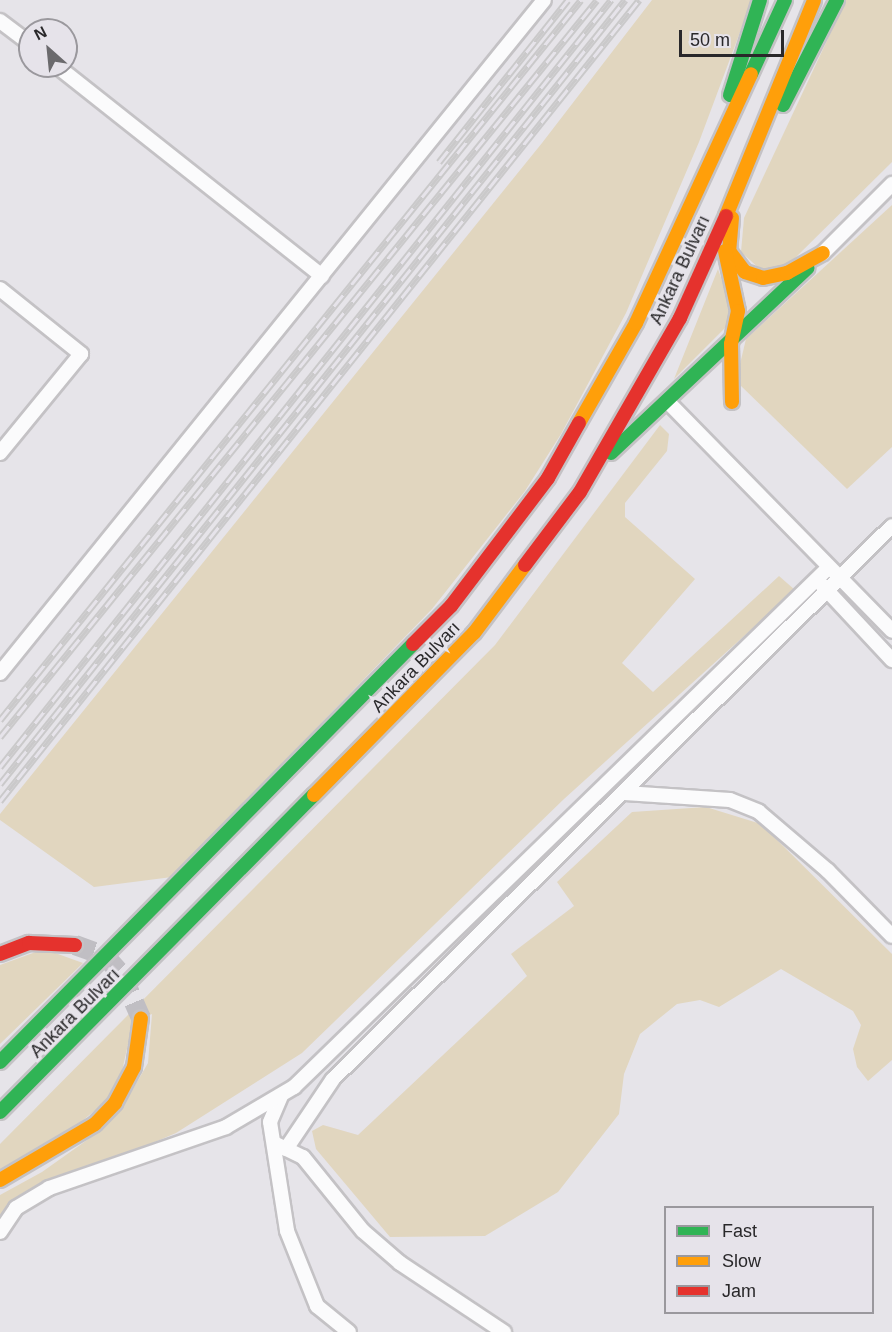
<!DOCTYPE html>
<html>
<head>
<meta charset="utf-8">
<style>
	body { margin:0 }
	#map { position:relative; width:892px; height:1332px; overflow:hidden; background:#e6e4e9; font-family:Helvetica,sans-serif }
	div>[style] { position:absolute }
	.green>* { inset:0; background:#e1d6bf }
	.primary-tunnel>* { height:20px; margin-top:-10px; transform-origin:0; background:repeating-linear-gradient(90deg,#c0bec3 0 20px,transparent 0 30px) }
	.roads { filter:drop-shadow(2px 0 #c4c2c5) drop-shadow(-2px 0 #c4c2c5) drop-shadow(0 2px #c4c2c5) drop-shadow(0 -2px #c4c2c5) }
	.street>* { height:14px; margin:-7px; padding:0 7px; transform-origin:7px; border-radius:7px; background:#fbfbfc }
	.fast>* { height:14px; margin:-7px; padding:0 7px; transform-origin:7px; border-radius:7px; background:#30b455 }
	.slow>* { height:14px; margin:-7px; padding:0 7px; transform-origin:7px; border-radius:7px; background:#ff9f0a }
	.jam>* { height:14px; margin:-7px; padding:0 7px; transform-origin:7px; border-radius:7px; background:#e5322d }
	.rail>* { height:7px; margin-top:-3.5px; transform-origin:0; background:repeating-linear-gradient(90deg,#e6e3ea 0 14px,#cac9ca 0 28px); box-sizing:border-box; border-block:2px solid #cac9ca }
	span { translate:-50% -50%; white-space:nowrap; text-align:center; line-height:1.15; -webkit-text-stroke:6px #e6e3ea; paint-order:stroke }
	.street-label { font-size:18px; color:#29282a }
	.legend { position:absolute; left:664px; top:1206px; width:210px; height:108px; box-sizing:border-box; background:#e6e3ea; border:2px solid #9a989d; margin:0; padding:8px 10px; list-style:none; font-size:18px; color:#29282a }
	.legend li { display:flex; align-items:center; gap:12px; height:30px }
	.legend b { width:30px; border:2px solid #9a989d }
	.north { position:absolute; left:18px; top:18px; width:60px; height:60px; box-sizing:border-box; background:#e6e3ea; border:2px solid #9a989d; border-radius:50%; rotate:333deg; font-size:16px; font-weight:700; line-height:24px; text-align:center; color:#29282a }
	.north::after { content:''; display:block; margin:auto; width:21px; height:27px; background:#6b6a6d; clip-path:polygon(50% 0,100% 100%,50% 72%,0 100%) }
	.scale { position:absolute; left:679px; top:30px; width:105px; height:27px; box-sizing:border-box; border:3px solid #29282a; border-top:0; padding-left:8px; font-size:18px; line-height:21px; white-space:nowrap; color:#29282a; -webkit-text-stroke:4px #e6e3ea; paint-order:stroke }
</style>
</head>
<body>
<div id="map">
	<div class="green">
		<i style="clip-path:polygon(652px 0,752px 0,699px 142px,626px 313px,561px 434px,525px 491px,432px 609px,172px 877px,94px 887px,0 820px,0 814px,542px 143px)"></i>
		<i style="clip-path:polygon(846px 0,892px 0,892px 162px,788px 265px,761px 270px,741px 252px,744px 218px)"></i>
		<i style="clip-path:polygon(892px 205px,892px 447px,847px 489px,739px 384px,740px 364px,746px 339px)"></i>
		<i style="clip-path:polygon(718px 269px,733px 313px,729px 324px,674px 379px)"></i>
		<i style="clip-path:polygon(660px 425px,669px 434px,667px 451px,625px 503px,625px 517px,695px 579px,622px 663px,653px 692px,779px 576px,795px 590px,564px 799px,302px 1053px,176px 1133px,14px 1202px,0 1220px,0 1195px,42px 1172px,104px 1128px,129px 1096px,148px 1063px,152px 1014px,133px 1022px,122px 1071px,106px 1101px,81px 1122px,0 1172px,0 1144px,495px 645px)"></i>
		<i style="clip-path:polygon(706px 807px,761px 824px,892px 954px,892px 1060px,868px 1081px,857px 1067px,853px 1049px,861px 1025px,853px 1011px,781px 969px,719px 1007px,700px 1000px,677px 1004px,640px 1034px,624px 1074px,619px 1114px,558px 1192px,485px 1236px,390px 1237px,316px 1149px,312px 1131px,323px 1125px,358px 1135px,527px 976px,511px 954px,574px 906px,557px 882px,632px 812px)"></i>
		<i style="clip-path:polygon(44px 949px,83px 963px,0 1044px,0 965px)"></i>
	</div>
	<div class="primary-tunnel">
		<i style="left:75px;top:945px;width:32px;rotate:20deg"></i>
		<i style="left:105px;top:956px;width:25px;rotate:48deg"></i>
		<i style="left:122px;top:975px;width:47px;rotate:66.2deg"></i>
	</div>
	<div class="roads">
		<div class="street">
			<i style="left:0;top:21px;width:38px;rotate:37deg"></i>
			<i style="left:57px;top:66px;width:338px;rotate:38.4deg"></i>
			<i style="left:823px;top:253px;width:98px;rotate:-45deg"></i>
			<i style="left:0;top:289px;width:104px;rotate:38.7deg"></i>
			<i style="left:81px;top:354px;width:128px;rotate:129.3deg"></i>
			<i style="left:668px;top:402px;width:320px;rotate:45.6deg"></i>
			<i style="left:822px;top:585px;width:103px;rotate:47deg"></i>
			<i style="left:0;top:673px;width:865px;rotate:-51.05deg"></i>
			<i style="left:625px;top:793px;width:105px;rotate:3.8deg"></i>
			<i style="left:730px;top:800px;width:31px;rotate:22deg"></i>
			<i style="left:759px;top:812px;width:91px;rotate:40.5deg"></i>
			<i style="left:828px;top:871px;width:91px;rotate:45.4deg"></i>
			<i style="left:281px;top:1096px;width:28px;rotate:113deg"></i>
			<i style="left:270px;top:1122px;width:110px;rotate:81.1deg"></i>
			<i style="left:287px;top:1231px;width:81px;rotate:68.2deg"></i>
			<i style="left:317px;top:1306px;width:41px;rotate:39.1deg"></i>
			<i style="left:274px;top:1143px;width:32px;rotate:26deg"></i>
			<i style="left:303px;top:1157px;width:95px;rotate:51deg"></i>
			<i style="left:363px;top:1231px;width:49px;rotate:40.9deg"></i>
			<i style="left:400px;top:1263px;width:125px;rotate:33.6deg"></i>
			<i style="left:286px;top:1149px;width:84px;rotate:-56.1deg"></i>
			<i style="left:333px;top:1079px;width:786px;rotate:-44.69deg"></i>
			<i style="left:0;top:1232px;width:29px;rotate:-56deg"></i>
			<i style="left:16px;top:1208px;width:39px;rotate:-31deg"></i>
			<i style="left:49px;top:1188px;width:187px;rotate:-19deg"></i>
			<i style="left:226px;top:1127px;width:79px;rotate:-30.5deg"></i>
			<i style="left:294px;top:1087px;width:745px;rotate:-44.18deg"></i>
		</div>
		<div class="fast">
			<i style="left:751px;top:74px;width:81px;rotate:-65.3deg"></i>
			<i style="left:730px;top:95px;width:100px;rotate:-72.5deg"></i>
			<i style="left:783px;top:105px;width:118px;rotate:-62.8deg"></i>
			<i style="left:611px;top:453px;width:270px;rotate:-43.3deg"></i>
			<i style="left:0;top:1062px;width:588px;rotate:-45.34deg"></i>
			<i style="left:0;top:1112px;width:446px;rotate:-45.3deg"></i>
		</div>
		<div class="slow">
			<i style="left:726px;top:216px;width:233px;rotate:-67.8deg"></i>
			<i style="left:732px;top:218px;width:33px;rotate:95deg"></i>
			<i style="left:729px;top:251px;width:26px;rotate:53deg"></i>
			<i style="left:745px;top:272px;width:19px;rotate:18deg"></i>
			<i style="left:763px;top:278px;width:25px;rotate:-12deg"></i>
			<i style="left:787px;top:273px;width:41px;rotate:-29.1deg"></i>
			<i style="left:725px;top:251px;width:61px;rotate:77.8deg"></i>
			<i style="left:738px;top:311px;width:34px;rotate:102deg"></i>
			<i style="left:731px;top:344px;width:58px;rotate:89deg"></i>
			<i style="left:579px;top:423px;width:115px;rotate:-60.3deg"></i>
			<i style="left:636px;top:323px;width:274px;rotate:-65.2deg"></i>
			<i style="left:314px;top:795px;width:228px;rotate:-45.4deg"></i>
			<i style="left:474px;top:633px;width:85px;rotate:-53.1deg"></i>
			<i style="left:0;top:1180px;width:110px;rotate:-30.5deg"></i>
			<i style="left:95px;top:1124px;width:29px;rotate:-46deg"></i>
			<i style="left:115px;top:1103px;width:41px;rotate:-62.2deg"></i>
			<i style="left:134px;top:1067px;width:49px;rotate:-81.9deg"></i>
		</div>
		<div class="jam">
			<i style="left:525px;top:565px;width:91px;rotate:-53deg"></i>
			<i style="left:580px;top:492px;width:201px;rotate:-60.1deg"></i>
			<i style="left:680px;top:318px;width:112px;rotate:-65.7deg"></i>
			<i style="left:413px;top:644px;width:54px;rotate:-45deg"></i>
			<i style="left:451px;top:606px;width:161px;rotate:-52.8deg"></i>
			<i style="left:548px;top:478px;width:63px;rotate:-60.6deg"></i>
			<i style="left:0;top:954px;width:31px;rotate:-21deg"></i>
			<i style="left:29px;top:943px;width:46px;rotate:2.5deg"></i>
		</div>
	</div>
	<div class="rail">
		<i style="left:439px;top:162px;width:207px;rotate:-51.5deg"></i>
		<i style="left:0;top:720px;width:925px;rotate:-51.1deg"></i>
		<i style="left:0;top:737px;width:948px;rotate:-50.99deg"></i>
		<i style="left:0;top:767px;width:981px;rotate:-51.46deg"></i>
		<i style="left:0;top:784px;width:1003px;rotate:-51.44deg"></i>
		<i style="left:0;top:801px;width:1025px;rotate:-51.42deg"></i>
	</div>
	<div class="street-label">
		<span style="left:680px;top:270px;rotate:-65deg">Ankara Bulvarı</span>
		<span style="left:416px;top:667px;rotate:-46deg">Ankara Bulvarı</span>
		<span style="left:75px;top:1013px;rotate:-45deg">Ankara Bulvarı</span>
	</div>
	<ul class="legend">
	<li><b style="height:8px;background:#30b455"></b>Fast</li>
	<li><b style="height:8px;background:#ff9f0a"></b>Slow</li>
	<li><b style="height:8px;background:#e5322d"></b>Jam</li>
	</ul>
	<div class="north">N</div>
	<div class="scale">50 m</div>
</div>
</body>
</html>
